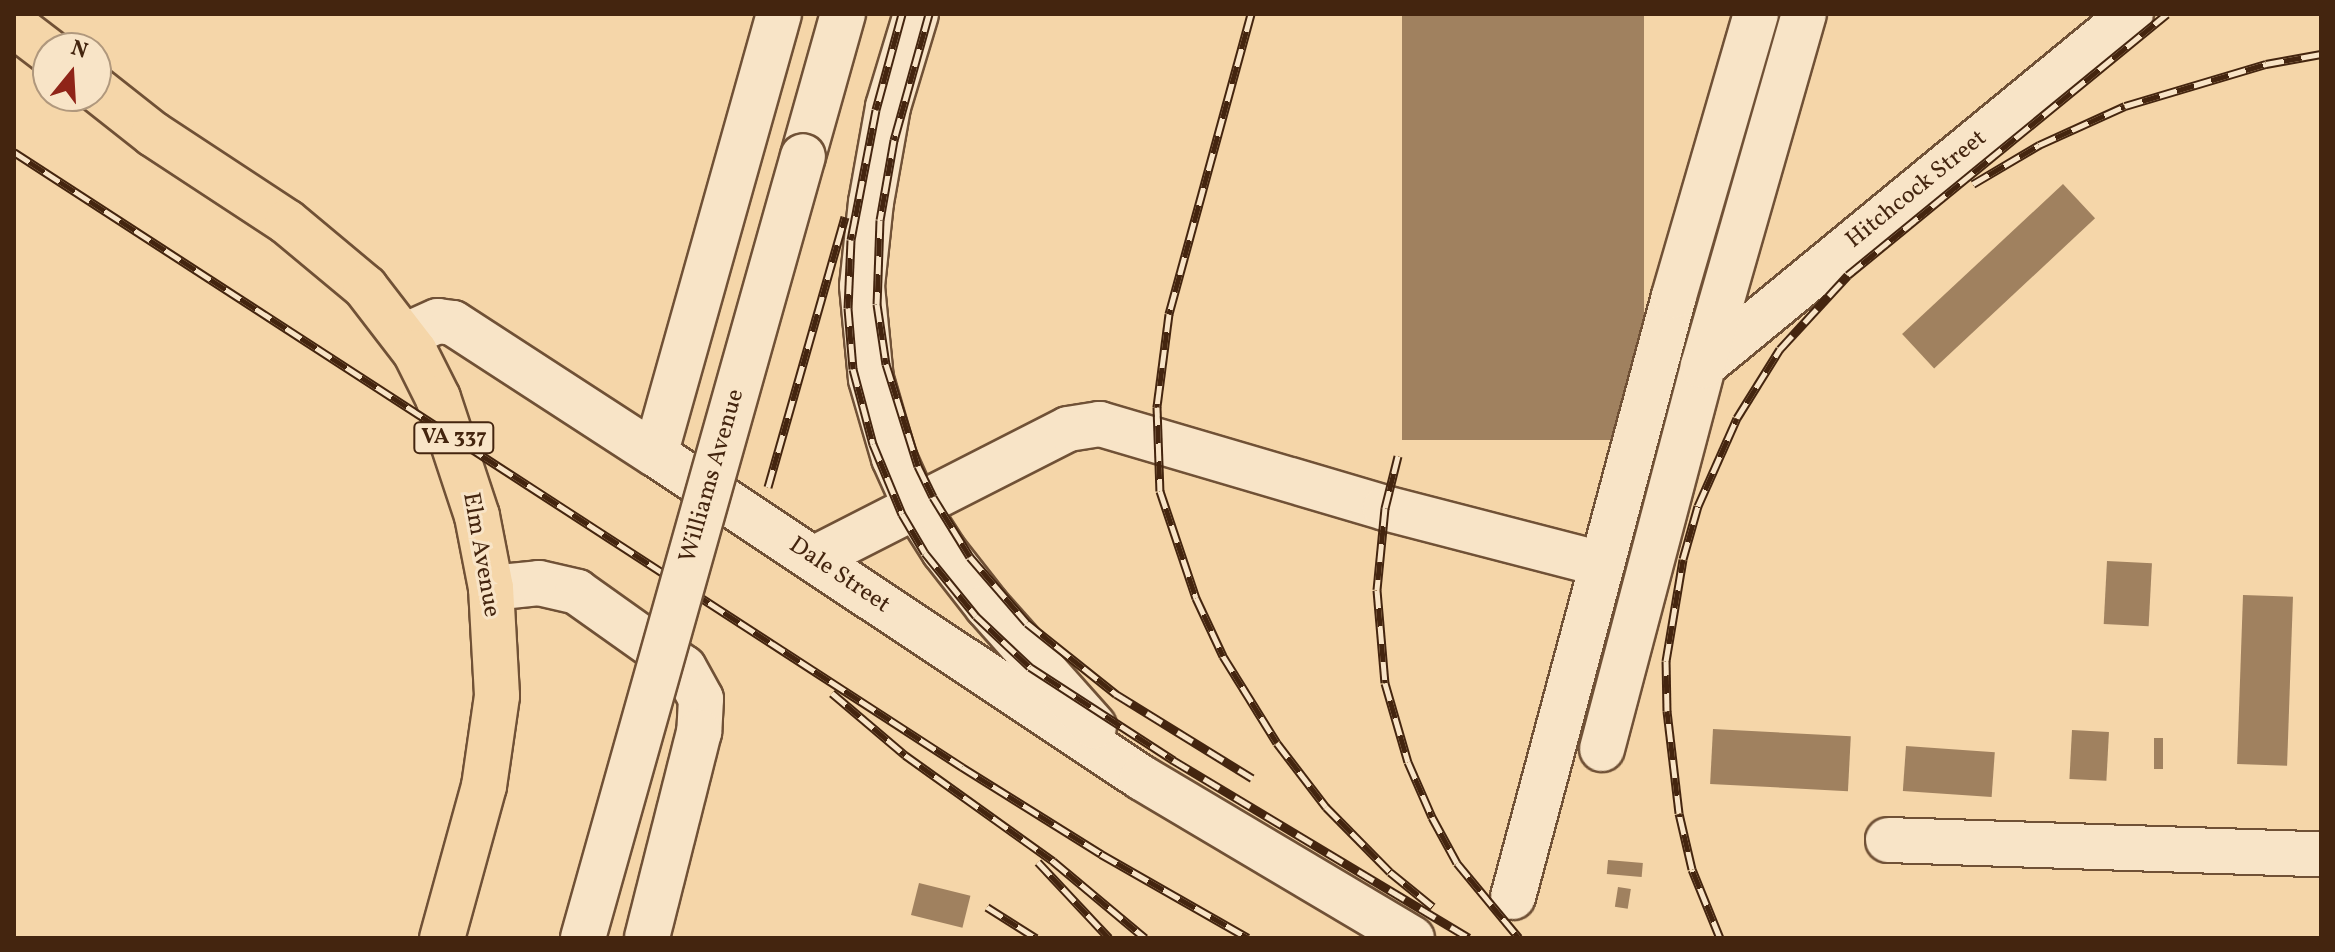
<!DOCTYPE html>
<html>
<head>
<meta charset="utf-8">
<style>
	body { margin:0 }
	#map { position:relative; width:2335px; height:952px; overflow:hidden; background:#f5d6a9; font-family:Vollkorn,serif }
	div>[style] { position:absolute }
	.building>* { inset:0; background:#a0815f; transform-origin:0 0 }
	.roads { filter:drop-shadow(2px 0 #705136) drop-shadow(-2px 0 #705136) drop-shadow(0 2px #705136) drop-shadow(0 -2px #705136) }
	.minor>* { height:44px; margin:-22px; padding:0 22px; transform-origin:22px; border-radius:22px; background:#f8e4c7 }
	.major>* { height:44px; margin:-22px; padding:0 22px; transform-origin:22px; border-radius:22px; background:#f5d6a9 }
	.rail>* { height:9px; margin-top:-4.5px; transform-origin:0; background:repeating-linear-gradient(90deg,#f8e4c7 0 18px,#44250f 0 36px); box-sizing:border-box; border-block:2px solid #44250f }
	.bridges { filter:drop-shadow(2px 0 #705136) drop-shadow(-2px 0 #705136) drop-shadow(0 2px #705136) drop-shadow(0 -2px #705136) }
	.minor-bridge>* { height:44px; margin:-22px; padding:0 22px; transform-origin:22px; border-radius:22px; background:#f8e4c7 }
	span { translate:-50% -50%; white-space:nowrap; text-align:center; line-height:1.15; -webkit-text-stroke:6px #f8e4c7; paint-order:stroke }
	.shield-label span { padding:2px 6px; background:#f8e4c7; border:2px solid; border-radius:6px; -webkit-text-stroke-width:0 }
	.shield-label { font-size:22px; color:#44250f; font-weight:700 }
	.street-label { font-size:24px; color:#44250f }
	.frame { position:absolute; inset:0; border:16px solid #44250f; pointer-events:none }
	.north { position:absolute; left:32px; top:32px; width:80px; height:80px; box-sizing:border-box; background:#f8e4c7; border:2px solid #b0987d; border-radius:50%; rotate:18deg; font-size:22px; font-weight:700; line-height:32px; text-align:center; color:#44250f }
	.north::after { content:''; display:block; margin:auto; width:28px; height:36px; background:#8f2418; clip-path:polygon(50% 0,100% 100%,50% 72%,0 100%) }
</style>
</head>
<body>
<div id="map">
	<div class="building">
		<i style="left:1402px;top:14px;width:242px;height:426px"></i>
		<i style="left:2063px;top:184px;width:47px;height:220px;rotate:47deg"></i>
		<i style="left:2107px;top:561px;width:45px;height:63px;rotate:3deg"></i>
		<i style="left:2243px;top:595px;width:50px;height:169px;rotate:2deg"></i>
		<i style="left:1713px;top:729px;width:138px;height:55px;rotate:3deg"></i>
		<i style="left:2072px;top:730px;width:37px;height:49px;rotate:3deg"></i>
		<i style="left:2154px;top:738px;width:9px;height:31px"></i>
		<i style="left:1906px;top:746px;width:89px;height:45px;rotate:4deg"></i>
		<i style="left:1608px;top:860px;width:35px;height:14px;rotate:5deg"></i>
		<i style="left:919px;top:883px;width:53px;height:33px;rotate:14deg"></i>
		<i style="left:1618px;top:887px;width:13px;height:20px;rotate:9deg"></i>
	</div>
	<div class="roads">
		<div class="minor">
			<i style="left:779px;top:14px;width:457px;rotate:105.7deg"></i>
			<i style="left:655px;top:454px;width:585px;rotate:33.64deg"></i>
			<i style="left:1142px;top:778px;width:314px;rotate:30.7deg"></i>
			<i style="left:916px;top:14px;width:97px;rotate:106.8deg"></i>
			<i style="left:888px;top:107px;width:97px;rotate:100.1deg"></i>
			<i style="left:871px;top:202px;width:84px;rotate:96.1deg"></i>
			<i style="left:862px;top:286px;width:93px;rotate:84.5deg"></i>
			<i style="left:871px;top:379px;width:82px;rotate:73.8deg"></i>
			<i style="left:894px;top:458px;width:54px;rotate:65.8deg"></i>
			<i style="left:916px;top:507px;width:52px;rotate:57.5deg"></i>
			<i style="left:944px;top:551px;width:70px;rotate:52deg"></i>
			<i style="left:987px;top:606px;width:161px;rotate:48.3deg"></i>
			<i style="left:803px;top:156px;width:148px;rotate:-74.3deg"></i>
			<i style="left:404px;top:336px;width:37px;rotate:-24deg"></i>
			<i style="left:438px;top:321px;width:15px;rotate:8deg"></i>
			<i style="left:453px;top:323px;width:241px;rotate:33deg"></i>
			<i style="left:1703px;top:366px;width:554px;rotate:-39.43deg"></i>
			<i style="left:813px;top:559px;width:286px;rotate:-27deg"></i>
			<i style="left:1068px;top:429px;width:32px;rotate:-9deg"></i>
			<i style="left:1100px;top:424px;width:297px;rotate:16.4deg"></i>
			<i style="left:1385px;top:508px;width:224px;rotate:14.5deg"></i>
			<i style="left:491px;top:588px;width:48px;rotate:-5.9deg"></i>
			<i style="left:539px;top:583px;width:39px;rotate:13deg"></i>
			<i style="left:577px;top:592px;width:131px;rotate:35.4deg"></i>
			<i style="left:684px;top:668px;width:35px;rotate:61deg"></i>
			<i style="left:701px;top:699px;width:33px;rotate:93deg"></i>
			<i style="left:699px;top:732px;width:212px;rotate:104.2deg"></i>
			<i style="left:1602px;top:749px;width:396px;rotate:-75.2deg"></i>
			<i style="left:1703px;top:366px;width:366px;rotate:-74deg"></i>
			<i style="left:1888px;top:840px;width:433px;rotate:1.9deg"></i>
			<i style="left:1513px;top:897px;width:622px;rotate:-75deg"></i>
			<i style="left:1674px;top:296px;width:294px;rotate:-73.8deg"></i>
		</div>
		<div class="major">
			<i style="left:14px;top:25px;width:43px;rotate:37.4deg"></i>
			<i style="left:96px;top:89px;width:73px;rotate:38.3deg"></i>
			<i style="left:153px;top:134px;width:160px;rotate:33.3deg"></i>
			<i style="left:287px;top:222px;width:102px;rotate:39.8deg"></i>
			<i style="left:365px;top:287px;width:82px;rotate:52.4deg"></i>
			<i style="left:415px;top:352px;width:51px;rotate:63.4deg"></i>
			<i style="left:438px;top:398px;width:124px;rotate:71.7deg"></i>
			<i style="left:477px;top:516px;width:73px;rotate:79deg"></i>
			<i style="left:491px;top:588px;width:108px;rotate:86.8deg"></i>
			<i style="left:497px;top:696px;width:91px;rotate:98.2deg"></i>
			<i style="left:484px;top:786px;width:158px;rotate:105.4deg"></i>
		</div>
	</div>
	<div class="rail">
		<i style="left:902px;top:14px;width:99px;rotate:105.2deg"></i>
		<i style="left:876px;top:110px;width:132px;rotate:100.9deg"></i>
		<i style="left:851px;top:240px;width:68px;rotate:92.5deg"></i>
		<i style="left:848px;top:308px;width:61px;rotate:85.3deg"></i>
		<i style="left:853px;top:369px;width:78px;rotate:75.1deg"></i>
		<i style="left:873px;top:444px;width:76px;rotate:67.5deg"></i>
		<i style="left:902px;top:514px;width:45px;rotate:59.5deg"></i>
		<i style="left:925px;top:553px;width:81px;rotate:51deg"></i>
		<i style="left:976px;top:616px;width:74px;rotate:43.4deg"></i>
		<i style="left:1030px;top:667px;width:171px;rotate:33deg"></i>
		<i style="left:1173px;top:760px;width:345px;rotate:31deg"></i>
		<i style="left:929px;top:14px;width:131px;rotate:105.5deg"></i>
		<i style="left:894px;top:140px;width:81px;rotate:99.9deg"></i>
		<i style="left:880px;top:220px;width:84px;rotate:92deg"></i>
		<i style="left:877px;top:304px;width:61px;rotate:81.5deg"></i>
		<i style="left:886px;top:364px;width:107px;rotate:72.6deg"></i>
		<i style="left:918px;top:466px;width:34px;rotate:64deg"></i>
		<i style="left:933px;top:497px;width:70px;rotate:58.3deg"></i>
		<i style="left:970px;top:557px;width:87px;rotate:49.2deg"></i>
		<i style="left:1027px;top:623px;width:114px;rotate:38.6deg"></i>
		<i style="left:1116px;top:694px;width:160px;rotate:31.7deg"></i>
		<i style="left:1251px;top:14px;width:311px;rotate:105.3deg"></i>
		<i style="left:1169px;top:314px;width:94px;rotate:97.4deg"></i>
		<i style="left:1157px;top:407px;width:84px;rotate:88deg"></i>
		<i style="left:1160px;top:491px;width:113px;rotate:71.4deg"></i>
		<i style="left:1196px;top:598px;width:64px;rotate:65deg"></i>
		<i style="left:1223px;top:656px;width:102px;rotate:58.2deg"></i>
		<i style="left:1277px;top:743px;width:81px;rotate:52.6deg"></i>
		<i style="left:1326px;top:807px;width:91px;rotate:45.4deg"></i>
		<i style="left:1390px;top:872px;width:55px;rotate:39.1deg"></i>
		<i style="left:14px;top:152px;width:1130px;rotate:32.97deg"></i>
		<i style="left:962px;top:767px;width:164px;rotate:32deg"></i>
		<i style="left:1101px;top:854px;width:169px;rotate:29.7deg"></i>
		<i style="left:1973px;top:184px;width:77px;rotate:-30.6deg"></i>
		<i style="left:2039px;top:145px;width:94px;rotate:-24.4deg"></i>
		<i style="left:2125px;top:106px;width:147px;rotate:-16.6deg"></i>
		<i style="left:2266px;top:64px;width:56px;rotate:-10.3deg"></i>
		<i style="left:1398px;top:456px;width:54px;rotate:104deg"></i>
		<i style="left:1385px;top:508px;width:82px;rotate:95.6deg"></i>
		<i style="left:1377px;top:590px;width:93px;rotate:85.1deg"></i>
		<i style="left:1385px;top:683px;width:82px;rotate:73.8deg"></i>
		<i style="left:1408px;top:762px;width:60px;rotate:66.4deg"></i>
		<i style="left:1432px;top:817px;width:52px;rotate:61.5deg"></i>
		<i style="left:1457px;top:863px;width:97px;rotate:50.4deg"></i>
		<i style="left:768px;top:487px;width:281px;rotate:-74.1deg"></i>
		<i style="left:832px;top:693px;width:96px;rotate:40.3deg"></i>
		<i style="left:905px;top:755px;width:182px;rotate:35.6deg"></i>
		<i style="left:1053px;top:861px;width:120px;rotate:39.9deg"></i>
		<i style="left:1038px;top:862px;width:104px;rotate:46.9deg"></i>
		<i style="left:987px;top:907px;width:58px;rotate:32.3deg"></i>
		<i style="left:1720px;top:938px;width:74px;rotate:-112.1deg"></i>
		<i style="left:1692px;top:869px;width:57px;rotate:-103.1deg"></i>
		<i style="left:1679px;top:813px;width:103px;rotate:-96.7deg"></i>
		<i style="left:1667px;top:711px;width:50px;rotate:-91.1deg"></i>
		<i style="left:1666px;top:661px;width:103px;rotate:-80.5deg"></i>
		<i style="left:1683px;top:559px;width:55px;rotate:-74.2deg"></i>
		<i style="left:1698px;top:506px;width:96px;rotate:-66.1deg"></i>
		<i style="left:1737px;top:418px;width:81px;rotate:-58.1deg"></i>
		<i style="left:1780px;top:349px;width:100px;rotate:-47.4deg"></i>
		<i style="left:1848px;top:275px;width:412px;rotate:-39.3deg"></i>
	</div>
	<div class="bridges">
		<div class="minor-bridge">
			<i style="left:583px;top:938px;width:812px;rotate:-74.29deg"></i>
		</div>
	</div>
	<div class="shield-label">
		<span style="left:454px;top:438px">VA 337</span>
	</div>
	<div class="street-label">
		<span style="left:1917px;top:190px;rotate:-39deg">Hitchcock Street</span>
		<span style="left:713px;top:476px;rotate:-74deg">Williams Avenue</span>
		<span style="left:480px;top:555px;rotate:80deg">Elm Avenue</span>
		<span style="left:839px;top:576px;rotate:34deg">Dale Street</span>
	</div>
	<div class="frame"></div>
	<div class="north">N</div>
</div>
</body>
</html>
